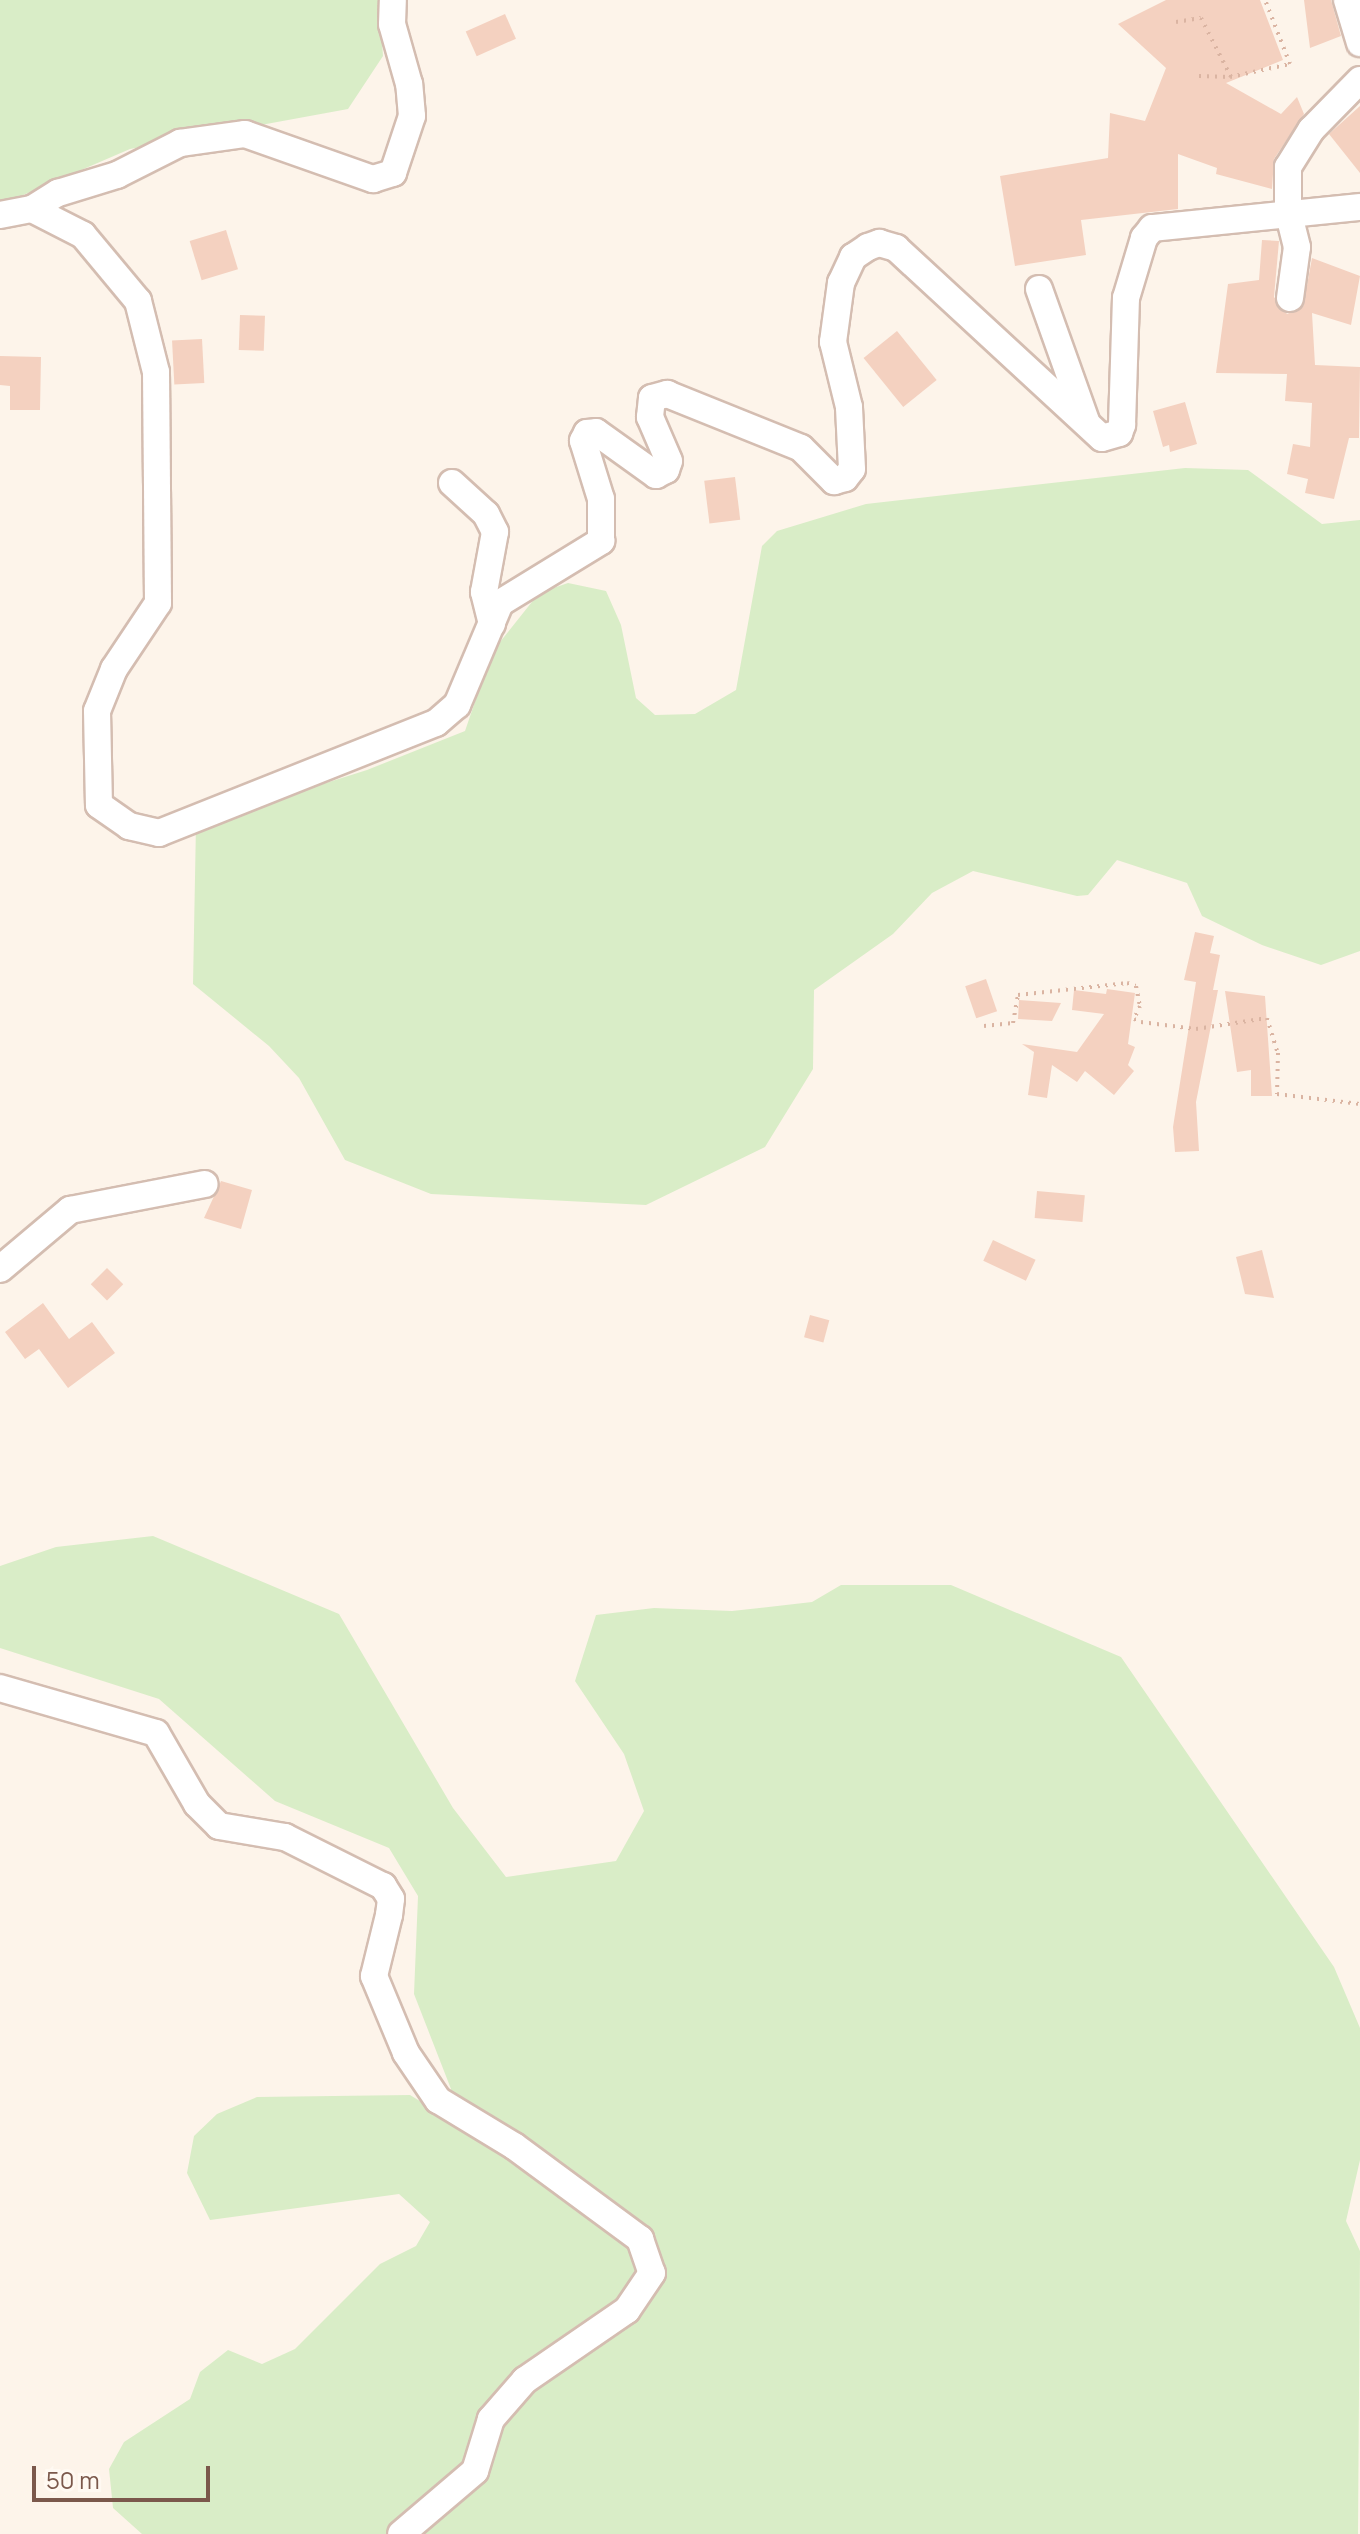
<!DOCTYPE html>
<html>
<head>
<meta charset="utf-8">
<style>
	body { margin:0 }
	#map { position:relative; width:1360px; height:2534px; overflow:hidden; background:#fdf4ea; font-family:Manrope,sans-serif }
	div>[style] { position:absolute }
	.green>* { inset:0; background:#d9edc7 }
	.building>* { inset:0; background:#f4d1c0; transform-origin:0 0 }
	.path>* { height:4px; margin-top:-2px; transform-origin:0; background:repeating-linear-gradient(90deg,#dab4a2 0 2px,transparent 0 8px) }
	.roads { filter:drop-shadow(2px 0 #d4bdb1) drop-shadow(-2px 0 #d4bdb1) drop-shadow(0 2px #d4bdb1) drop-shadow(0 -2px #d4bdb1) }
	.minor>* { height:26px; margin:-13px; padding:0 13px; transform-origin:13px; border-radius:13px; background:#fff }
	span { translate:-50% -50%; white-space:nowrap; text-align:center; line-height:1.15; -webkit-text-stroke:8px #fff9f2; paint-order:stroke }
	.scale { position:absolute; left:32px; top:2466px; width:178px; height:36px; box-sizing:border-box; border:4px solid #7b584b; border-top:0; padding-left:10px; font-size:24px; line-height:28px; white-space:nowrap; color:#7b584b; -webkit-text-stroke:6px #fff9f2; paint-order:stroke }
</style>
</head>
<body>
<div id="map">
	<div class="green">
		<i style="clip-path:polygon(0 0,379px 0,383px 56px,348px 109px,130px 149px,0 205px)"></i>
		<i style="clip-path:polygon(1185px 468px,1248px 470px,1322px 524px,1360px 520px,1360px 951px,1321px 965px,1262px 945px,1202px 916px,1187px 883px,1117px 860px,1088px 895px,1077px 896px,973px 871px,932px 893px,893px 934px,814px 990px,813px 1069px,765px 1147px,646px 1205px,431px 1194px,345px 1160px,299px 1078px,269px 1046px,193px 984px,196px 824px,367px 770px,465px 731px,492px 652px,539px 593px,568px 583px,606px 591px,621px 625px,636px 698px,655px 715px,695px 714px,736px 690px,762px 546px,777px 531px,866px 504px)"></i>
		<i style="clip-path:polygon(153px 1536px,339px 1614px,453px 1808px,506px 1877px,616px 1861px,644px 1811px,624px 1754px,575px 1681px,596px 1615px,654px 1608px,732px 1611px,812px 1602px,841px 1585px,951px 1585px,1121px 1657px,1334px 1967px,1360px 2028px,1360px 2160px,1346px 2221px,1360px 2251px,1358px 2534px,142px 2534px,113px 2508px,109px 2469px,124px 2442px,190px 2399px,200px 2372px,228px 2350px,262px 2364px,295px 2349px,380px 2264px,416px 2246px,430px 2222px,399px 2194px,210px 2220px,187px 2173px,194px 2136px,217px 2114px,257px 2097px,410px 2095px,441px 2114px,451px 2089px,414px 1994px,418px 1896px,389px 1848px,275px 1801px,159px 1699px,0 1648px,0 1566px,56px 1547px)"></i>
	</div>
	<div class="building">
		<i style="clip-path:polygon(1166px 0,1260px 0,1283px 60px,1226px 83px,1281px 114px,1297px 97px,1304px 114px,1274px 159px,1272px 189px,1216px 174px,1217px 168px,1178px 154px,1178px 209px,1081px 220px,1086px 255px,1015px 266px,1000px 176px,1108px 158px,1110px 113px,1145px 121px,1166px 68px,1118px 24px)"></i>
		<i style="clip-path:polygon(1304px 0,1331px 0,1341px 36px,1310px 48px)"></i>
		<i style="left:505px;top:14px;width:27px;height:43px;rotate:66deg"></i>
		<i style="clip-path:polygon(1360px 106px,1360px 173px,1329px 134px)"></i>
		<i style="left:226px;top:230px;width:41px;height:38px;rotate:73deg"></i>
		<i style="clip-path:polygon(1262px 240px,1279px 241px,1274px 297px,1287px 314px,1303px 307px,1312px 258px,1360px 276px,1351px 325px,1312px 313px,1315px 365px,1360px 367px,1359px 438px,1349px 438px,1334px 499px,1305px 493px,1308px 479px,1287px 474px,1293px 444px,1310px 447px,1312px 403px,1285px 401px,1287px 374px,1216px 373px,1228px 284px,1259px 280px)"></i>
		<i style="left:240px;top:315px;width:25px;height:35px;rotate:2deg"></i>
		<i style="left:897px;top:331px;width:63px;height:43px;rotate:51deg"></i>
		<i style="left:202px;top:339px;width:44px;height:30px;rotate:87deg"></i>
		<i style="clip-path:polygon(0 356px,41px 357px,40px 410px,10px 410px,10px 386px,0 385px)"></i>
		<i style="clip-path:polygon(1185px 402px,1197px 444px,1170px 452px,1169px 445px,1163px 447px,1153px 411px)"></i>
		<i style="left:735px;top:477px;width:43px;height:31px;rotate:83deg"></i>
		<i style="clip-path:polygon(1195px 932px,1214px 936px,1210px 953px,1220px 955px,1213px 990px,1218px 990px,1196px 1102px,1199px 1151px,1175px 1152px,1173px 1127px,1196px 982px,1184px 980px)"></i>
		<i style="left:986px;top:979px;width:34px;height:22px;rotate:71deg"></i>
		<i style="clip-path:polygon(1107px 989px,1135px 993px,1128px 1044px,1135px 1047px,1128px 1065px,1134px 1071px,1114px 1095px,1085px 1071px,1077px 1082px,1052px 1065px,1047px 1098px,1028px 1095px,1034px 1052px,1022px 1044px,1077px 1052px,1104px 1014px,1072px 1010px,1074px 990px,1106px 994px)"></i>
		<i style="clip-path:polygon(1225px 991px,1265px 996px,1272px 1096px,1251px 1096px,1251px 1070px,1237px 1072px)"></i>
		<i style="clip-path:polygon(1019px 1000px,1061px 1003px,1052px 1021px,1018px 1019px)"></i>
		<i style="clip-path:polygon(221px 1181px,252px 1190px,241px 1229px,204px 1218px)"></i>
		<i style="left:1037px;top:1191px;width:48px;height:27px;rotate:5deg"></i>
		<i style="left:993px;top:1240px;width:47px;height:23px;rotate:25deg"></i>
		<i style="clip-path:polygon(1262px 1250px,1274px 1298px,1245px 1294px,1236px 1257px)"></i>
		<i style="left:107px;top:1268px;width:23px;height:23px;rotate:45deg"></i>
		<i style="clip-path:polygon(43px 1303px,69px 1339px,92px 1322px,115px 1353px,68px 1388px,39px 1349px,25px 1359px,5px 1332px)"></i>
		<i style="left:810px;top:1315px;width:20px;height:23px;rotate:15deg"></i>
	</div>
	<div class="path">
		<i style="left:1176px;top:22px;width:25px;rotate:-9deg"></i>
		<i style="left:1201px;top:18px;width:66px;rotate:63deg"></i>
		<i style="left:1199px;top:76px;width:31px;rotate:2deg"></i>
		<i style="left:1230px;top:77px;width:61px;rotate:-12.2deg"></i>
		<i style="left:1290px;top:64px;width:69px;rotate:-111.3deg"></i>
		<i style="left:984px;top:1026px;width:29px;rotate:-6deg"></i>
		<i style="left:1013px;top:1023px;width:28px;rotate:-80deg"></i>
		<i style="left:1018px;top:995px;width:110px;rotate:-6.3deg"></i>
		<i style="left:1127px;top:983px;width:9px;rotate:18deg"></i>
		<i style="left:1136px;top:986px;width:20px;rotate:79deg"></i>
		<i style="left:1140px;top:1006px;width:14px;rotate:115deg"></i>
		<i style="left:1134px;top:1019px;width:8px;rotate:23deg"></i>
		<i style="left:1141px;top:1022px;width:55px;rotate:7.3deg"></i>
		<i style="left:1196px;top:1029px;width:72px;rotate:-8.8deg"></i>
		<i style="left:1267px;top:1018px;width:37px;rotate:73deg"></i>
		<i style="left:1278px;top:1053px;width:41px;rotate:91.4deg"></i>
		<i style="left:1277px;top:1094px;width:84px;rotate:6.9deg"></i>
	</div>
	<div class="roads">
		<div class="minor">
			<i style="left:1347px;top:0;width:45px;rotate:73.2deg"></i>
			<i style="left:32px;top:209px;width:31px;rotate:-32deg"></i>
			<i style="left:58px;top:193px;width:62px;rotate:-17deg"></i>
			<i style="left:117px;top:175px;width:71px;rotate:-26.9deg"></i>
			<i style="left:180px;top:143px;width:66px;rotate:-7.9deg"></i>
			<i style="left:245px;top:134px;width:136px;rotate:19.4deg"></i>
			<i style="left:373px;top:179px;width:21px;rotate:-17deg"></i>
			<i style="left:393px;top:173px;width:60px;rotate:-71.6deg"></i>
			<i style="left:412px;top:116px;width:32px;rotate:-95deg"></i>
			<i style="left:409px;top:84px;width:62px;rotate:-105.8deg"></i>
			<i style="left:392px;top:24px;width:24px;rotate:-88deg"></i>
			<i style="left:0;top:215px;width:33px;rotate:-11deg"></i>
			<i style="left:32px;top:209px;width:57px;rotate:27deg"></i>
			<i style="left:83px;top:235px;width:86px;rotate:50.2deg"></i>
			<i style="left:138px;top:301px;width:73px;rotate:75.8deg"></i>
			<i style="left:156px;top:372px;width:231px;rotate:89.5deg"></i>
			<i style="left:158px;top:603px;width:79px;rotate:123.7deg"></i>
			<i style="left:114px;top:669px;width:45px;rotate:112deg"></i>
			<i style="left:97px;top:711px;width:94px;rotate:88.8deg"></i>
			<i style="left:99px;top:805px;width:37px;rotate:35deg"></i>
			<i style="left:129px;top:826px;width:31px;rotate:13deg"></i>
			<i style="left:159px;top:833px;width:298px;rotate:-21.7deg"></i>
			<i style="left:436px;top:723px;width:28px;rotate:-41deg"></i>
			<i style="left:457px;top:705px;width:111px;rotate:-67.1deg"></i>
			<i style="left:500px;top:603px;width:119px;rotate:-31.5deg"></i>
			<i style="left:601px;top:541px;width:42px;rotate:-90deg"></i>
			<i style="left:601px;top:499px;width:61px;rotate:-107.2deg"></i>
			<i style="left:583px;top:441px;width:9px;rotate:-63deg"></i>
			<i style="left:587px;top:433px;width:9px;rotate:-6deg"></i>
			<i style="left:596px;top:432px;width:74px;rotate:35.6deg"></i>
			<i style="left:656px;top:475px;width:11px;rotate:-27deg"></i>
			<i style="left:666px;top:470px;width:9px;rotate:-72deg"></i>
			<i style="left:669px;top:461px;width:48px;rotate:-113.4deg"></i>
			<i style="left:650px;top:417px;width:19px;rotate:-84deg"></i>
			<i style="left:652px;top:398px;width:16px;rotate:-15deg"></i>
			<i style="left:667px;top:394px;width:144px;rotate:21.9deg"></i>
			<i style="left:801px;top:448px;width:47px;rotate:45deg"></i>
			<i style="left:834px;top:481px;width:11px;rotate:-15deg"></i>
			<i style="left:845px;top:478px;width:11px;rotate:-52deg"></i>
			<i style="left:852px;top:469px;width:62px;rotate:-92.8deg"></i>
			<i style="left:849px;top:407px;width:67px;rotate:-103.8deg"></i>
			<i style="left:833px;top:342px;width:60px;rotate:-82.3deg"></i>
			<i style="left:841px;top:283px;width:29px;rotate:-65deg"></i>
			<i style="left:853px;top:257px;width:18px;rotate:-34deg"></i>
			<i style="left:868px;top:247px;width:12px;rotate:-20deg"></i>
			<i style="left:879px;top:243px;width:18px;rotate:16deg"></i>
			<i style="left:896px;top:248px;width:280px;rotate:42.7deg"></i>
			<i style="left:1102px;top:438px;width:18px;rotate:-16deg"></i>
			<i style="left:1119px;top:433px;width:9px;rotate:-69deg"></i>
			<i style="left:1122px;top:425px;width:127px;rotate:-88.2deg"></i>
			<i style="left:1126px;top:298px;width:63px;rotate:-73.3deg"></i>
			<i style="left:1144px;top:238px;width:13px;rotate:-51deg"></i>
			<i style="left:1152px;top:228px;width:209px;rotate:-5.8deg"></i>
			<i style="left:1039px;top:289px;width:140px;rotate:70.4deg"></i>
			<i style="left:1290px;top:298px;width:51px;rotate:-82.2deg"></i>
			<i style="left:1297px;top:247px;width:36px;rotate:-104deg"></i>
			<i style="left:1288px;top:212px;width:45px;rotate:-90deg"></i>
			<i style="left:1288px;top:167px;width:44px;rotate:-58.1deg"></i>
			<i style="left:1311px;top:130px;width:70px;rotate:-45.6deg"></i>
			<i style="left:452px;top:483px;width:46px;rotate:42.4deg"></i>
			<i style="left:486px;top:514px;width:20px;rotate:63deg"></i>
			<i style="left:495px;top:532px;width:61px;rotate:100.4deg"></i>
			<i style="left:484px;top:592px;width:33px;rotate:76deg"></i>
			<i style="left:0;top:1269px;width:92px;rotate:-40.1deg"></i>
			<i style="left:70px;top:1210px;width:137px;rotate:-10.9deg"></i>
			<i style="left:0;top:1688px;width:162px;rotate:16.1deg"></i>
			<i style="left:156px;top:1733px;width:82px;rotate:60deg"></i>
			<i style="left:197px;top:1804px;width:31px;rotate:45deg"></i>
			<i style="left:219px;top:1826px;width:67px;rotate:9.5deg"></i>
			<i style="left:285px;top:1837px;width:110px;rotate:26.6deg"></i>
			<i style="left:383px;top:1886px;width:15px;rotate:58deg"></i>
			<i style="left:391px;top:1899px;width:16px;rotate:97deg"></i>
			<i style="left:389px;top:1915px;width:63px;rotate:103.8deg"></i>
			<i style="left:374px;top:1976px;width:83px;rotate:67.4deg"></i>
			<i style="left:406px;top:2053px;width:57px;rotate:55.8deg"></i>
			<i style="left:438px;top:2100px;width:89px;rotate:31.2deg"></i>
			<i style="left:514px;top:2146px;width:157px;rotate:36.4deg"></i>
			<i style="left:640px;top:2239px;width:36px;rotate:71deg"></i>
			<i style="left:652px;top:2273px;width:45px;rotate:124deg"></i>
			<i style="left:627px;top:2310px;width:124px;rotate:145.5deg"></i>
			<i style="left:525px;top:2380px;width:52px;rotate:131.1deg"></i>
			<i style="left:491px;top:2419px;width:54px;rotate:107.1deg"></i>
			<i style="left:475px;top:2471px;width:97px;rotate:139.6deg"></i>
		</div>
	</div>
	<div class="scale">50 m</div>
</div>
</body>
</html>
